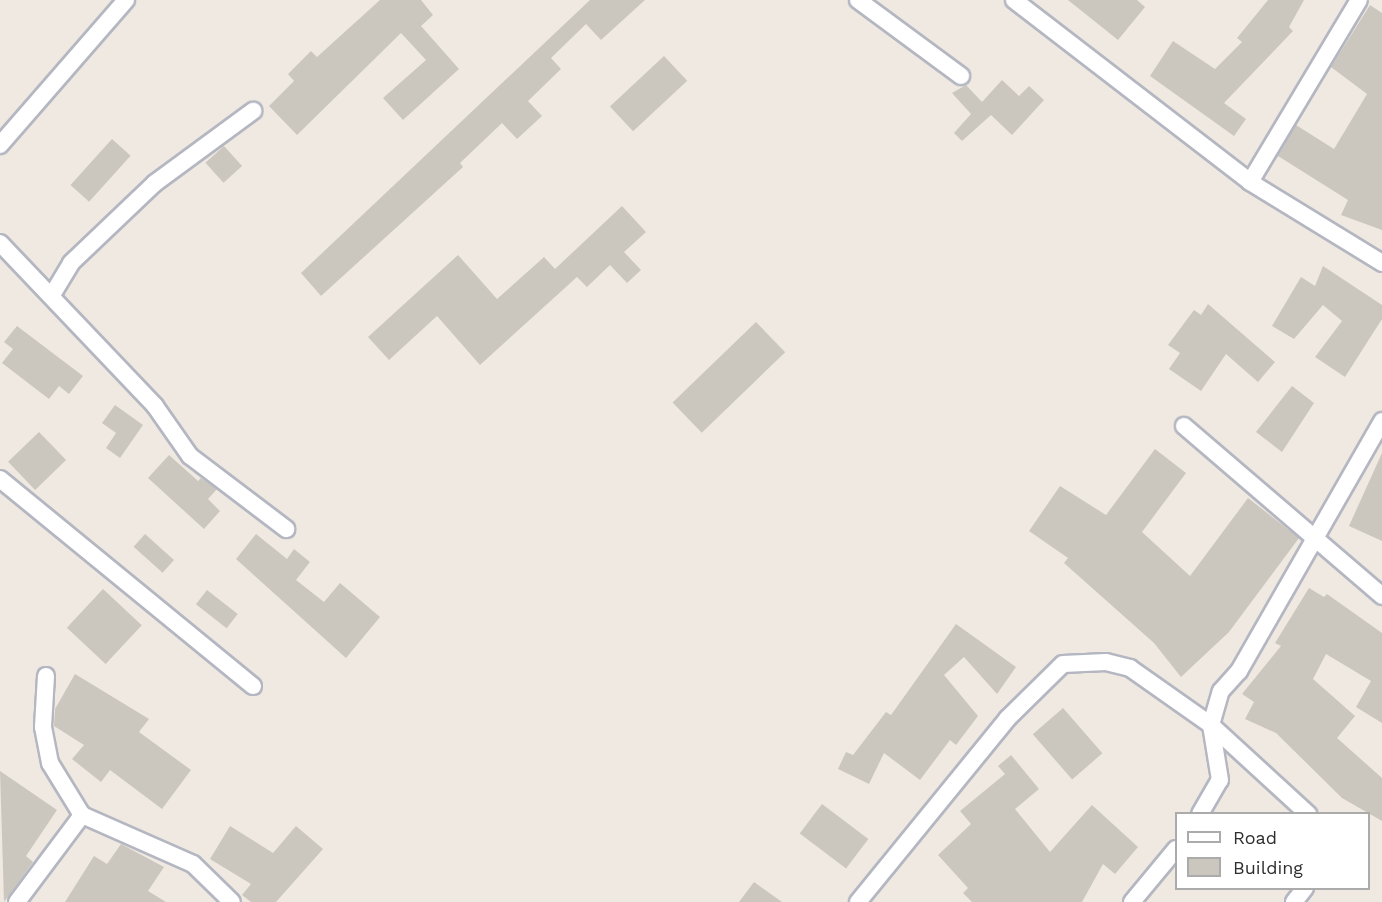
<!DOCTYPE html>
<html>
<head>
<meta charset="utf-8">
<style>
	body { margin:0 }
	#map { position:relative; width:1382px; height:902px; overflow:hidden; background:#efe9e1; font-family:"Work Sans",sans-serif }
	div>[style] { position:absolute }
	.building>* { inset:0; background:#cbc7bf; transform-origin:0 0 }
	.roads { filter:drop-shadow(2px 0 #b4b7c1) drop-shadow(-2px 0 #b4b7c1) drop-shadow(0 2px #b4b7c1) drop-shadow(0 -2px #b4b7c1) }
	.street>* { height:16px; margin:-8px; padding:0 8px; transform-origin:8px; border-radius:8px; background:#fff }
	span { translate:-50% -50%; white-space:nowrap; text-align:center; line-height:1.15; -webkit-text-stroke:6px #fff; paint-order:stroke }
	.legend { position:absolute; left:1175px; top:812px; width:195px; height:78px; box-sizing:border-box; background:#fff; border:2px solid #ababab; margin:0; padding:8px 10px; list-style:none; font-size:18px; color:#2e2e2e }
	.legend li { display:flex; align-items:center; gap:12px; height:30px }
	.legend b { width:30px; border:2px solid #ababab }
</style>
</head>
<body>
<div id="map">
	<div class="building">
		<i style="clip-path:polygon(380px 0,421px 0,433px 15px,421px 26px,459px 69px,403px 120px,383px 98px,426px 60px,401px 33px,297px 135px,269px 106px,294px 81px,288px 74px,311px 51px,317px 57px)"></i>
		<i style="clip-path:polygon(590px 0,645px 0,601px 40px,586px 24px,551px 58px,561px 69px,528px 101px,542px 116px,517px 139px,502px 123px,460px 163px,463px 167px,321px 296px,301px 273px)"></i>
		<i style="clip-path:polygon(1068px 0,1137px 0,1145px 7px,1118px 40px)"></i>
		<i style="clip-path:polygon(1268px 0,1304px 0,1289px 27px,1293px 31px,1224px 103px,1246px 119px,1234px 136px,1150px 76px,1173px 41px,1215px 69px,1242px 42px,1237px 38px)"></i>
		<i style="clip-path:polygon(1370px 5px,1382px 13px,1382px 230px,1341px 215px,1348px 200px,1278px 156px,1296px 125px,1334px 149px,1367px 94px,1331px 67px)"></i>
		<i style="left:664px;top:56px;width:34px;height:74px;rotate:47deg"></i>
		<i style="clip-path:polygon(1002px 80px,1019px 96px,1029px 86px,1044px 100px,1012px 135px,991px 115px,962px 141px,954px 133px,971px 114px,952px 93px,966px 85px,982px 102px)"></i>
		<i style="left:112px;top:139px;width:25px;height:62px;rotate:42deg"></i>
		<i style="left:224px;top:146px;width:27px;height:25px;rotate:48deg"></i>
		<i style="clip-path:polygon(622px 206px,646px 232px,624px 252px,641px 270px,627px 283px,610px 265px,587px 287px,577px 277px,480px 365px,437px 316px,389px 360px,368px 337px,458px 255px,497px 299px,544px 257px,555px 269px)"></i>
		<i style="clip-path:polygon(1323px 266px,1382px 305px,1382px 319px,1345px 377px,1315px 357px,1342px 321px,1323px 305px,1294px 339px,1272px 326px,1301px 277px,1315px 286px)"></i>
		<i style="clip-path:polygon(1208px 304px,1275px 362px,1258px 382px,1226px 354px,1201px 391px,1169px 369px,1180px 353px,1168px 345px,1194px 310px,1201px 315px)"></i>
		<i style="left:756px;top:322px;width:42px;height:116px;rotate:46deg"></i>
		<i style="clip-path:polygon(17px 326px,83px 376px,69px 394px,59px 386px,49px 399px,2px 363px,13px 349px,4px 342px)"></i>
		<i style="clip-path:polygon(1292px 386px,1314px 403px,1282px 452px,1256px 432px)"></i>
		<i style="clip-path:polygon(115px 405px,143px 425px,120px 458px,106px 448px,116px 433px,102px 423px)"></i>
		<i style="left:39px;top:432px;width:39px;height:43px;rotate:46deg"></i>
		<i style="clip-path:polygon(1155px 449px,1186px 473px,1142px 532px,1190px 576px,1248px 498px,1299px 538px,1229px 632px,1181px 677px,1154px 643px,1064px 563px,1068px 558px,1029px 531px,1060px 486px,1106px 515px)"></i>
		<i style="clip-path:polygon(1382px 453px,1382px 541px,1349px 526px)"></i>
		<i style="clip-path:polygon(169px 455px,198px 481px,201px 478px,217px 489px,208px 499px,220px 511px,204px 529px,148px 478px)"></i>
		<i style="left:145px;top:534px;width:39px;height:17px;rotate:42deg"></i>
		<i style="clip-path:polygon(256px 534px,287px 559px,294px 549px,310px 562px,296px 580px,324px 602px,340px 583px,380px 617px,346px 658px,236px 559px)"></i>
		<i style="clip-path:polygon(1309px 588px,1324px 597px,1327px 594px,1382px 633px,1382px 723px,1356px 707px,1371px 681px,1326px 654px,1313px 679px,1355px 716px,1337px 738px,1382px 778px,1382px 821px,1342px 798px,1276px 733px,1245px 719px,1254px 702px,1242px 694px,1281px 646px,1275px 643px)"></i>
		<i style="left:103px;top:589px;width:53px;height:53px;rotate:43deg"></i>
		<i style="left:207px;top:590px;width:39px;height:18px;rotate:38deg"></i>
		<i style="clip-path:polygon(956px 624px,1016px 667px,997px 694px,964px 657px,944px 675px,978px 716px,956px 745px,950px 740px,920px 780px,884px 753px,869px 784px,838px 769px,846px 752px,853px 755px,886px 712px,891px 715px)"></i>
		<i style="clip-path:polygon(75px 674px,149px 719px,139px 732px,191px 770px,162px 809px,110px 770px,101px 782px,72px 759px,84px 745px,54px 726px,55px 709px)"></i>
		<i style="left:1063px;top:708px;width:60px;height:40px;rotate:49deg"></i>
		<i style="clip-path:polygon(1011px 755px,1039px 789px,1015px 809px,1050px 852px,1092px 805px,1138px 847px,1115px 874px,1103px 864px,1082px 902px,972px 902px,963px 893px,968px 888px,938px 855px,971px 824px,960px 811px,1005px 774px,998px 766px)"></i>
		<i style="clip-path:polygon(0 771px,57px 810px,26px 856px,33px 862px,4px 902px)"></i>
		<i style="left:822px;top:804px;width:58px;height:37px;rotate:37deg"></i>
		<i style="clip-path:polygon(230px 826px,273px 853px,296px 826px,323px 849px,276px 902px,251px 902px,242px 895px,251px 884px,210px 859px)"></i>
		<i style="clip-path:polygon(121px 844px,164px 867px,148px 891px,166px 902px,65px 902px,94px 856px,107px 864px)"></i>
		<i style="clip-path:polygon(754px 882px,782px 902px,739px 902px)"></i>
	</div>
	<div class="roads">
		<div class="street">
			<i style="left:858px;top:0;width:128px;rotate:36.4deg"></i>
			<i style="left:1014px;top:0;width:298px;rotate:37.6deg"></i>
			<i style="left:1250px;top:182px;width:155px;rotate:31.5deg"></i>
			<i style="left:0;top:145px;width:192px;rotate:-49deg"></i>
			<i style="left:1250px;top:182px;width:212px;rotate:-59.1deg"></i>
			<i style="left:0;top:243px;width:225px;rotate:46.4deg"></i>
			<i style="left:155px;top:406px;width:61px;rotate:55deg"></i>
			<i style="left:190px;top:456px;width:121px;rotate:37.2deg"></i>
			<i style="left:52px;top:295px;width:37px;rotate:-59deg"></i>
			<i style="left:71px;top:263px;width:116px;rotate:-43.6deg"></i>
			<i style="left:155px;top:183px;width:122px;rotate:-36.3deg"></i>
			<i style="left:1184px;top:426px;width:261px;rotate:40.6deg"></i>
			<i style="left:0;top:479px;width:327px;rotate:39.3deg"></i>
			<i style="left:46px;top:676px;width:51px;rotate:93.4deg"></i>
			<i style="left:43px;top:727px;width:37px;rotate:79deg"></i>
			<i style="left:50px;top:763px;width:61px;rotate:58.4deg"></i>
			<i style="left:82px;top:815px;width:121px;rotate:23.8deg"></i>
			<i style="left:193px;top:864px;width:54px;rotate:44.3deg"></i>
			<i style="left:1200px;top:814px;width:39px;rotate:-60deg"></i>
			<i style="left:1220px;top:780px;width:56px;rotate:-99.3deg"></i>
			<i style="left:1211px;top:725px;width:35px;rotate:-74deg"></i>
			<i style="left:1221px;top:691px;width:27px;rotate:-48deg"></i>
			<i style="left:1239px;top:671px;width:288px;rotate:-60.2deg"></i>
			<i style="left:17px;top:902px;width:109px;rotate:-53.2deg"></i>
			<i style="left:858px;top:902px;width:236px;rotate:-50.8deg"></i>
			<i style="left:1007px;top:719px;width:78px;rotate:-44.5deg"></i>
			<i style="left:1063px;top:664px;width:43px;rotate:-2.7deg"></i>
			<i style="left:1106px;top:662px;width:25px;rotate:14deg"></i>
			<i style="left:1130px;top:668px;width:99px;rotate:35.1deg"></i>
			<i style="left:1211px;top:725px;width:132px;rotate:42.5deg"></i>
			<i style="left:1132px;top:902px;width:69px;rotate:-50.3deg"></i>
			<i style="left:1294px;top:902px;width:18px;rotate:-52deg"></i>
		</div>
	</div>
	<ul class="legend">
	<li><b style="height:8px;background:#fff"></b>Road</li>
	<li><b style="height:16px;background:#cbc7bf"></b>Building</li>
	</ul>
</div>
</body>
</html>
